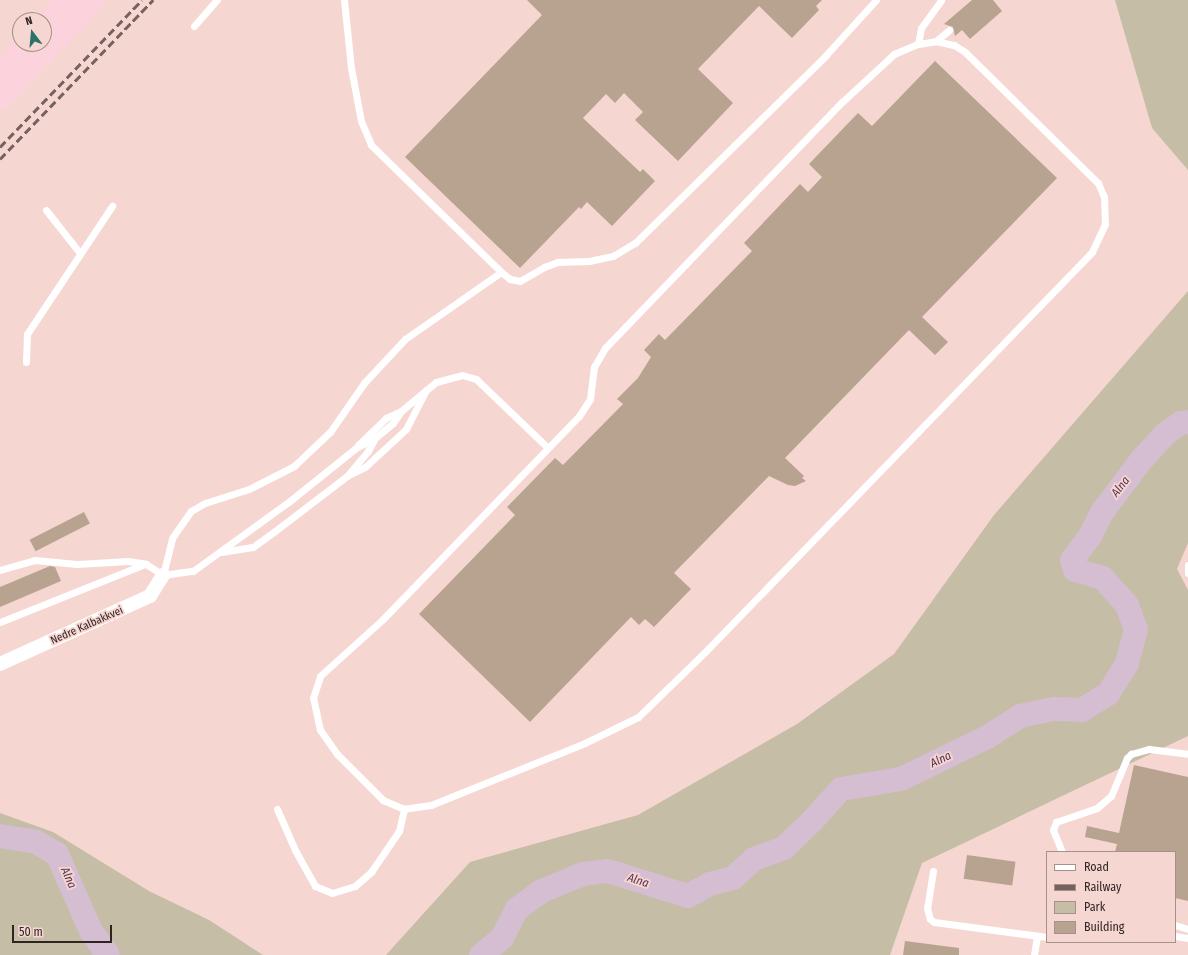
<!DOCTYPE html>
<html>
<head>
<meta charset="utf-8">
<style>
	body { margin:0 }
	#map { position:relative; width:1188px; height:955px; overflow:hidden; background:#f6d6d0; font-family:"Fira Sans Condensed",sans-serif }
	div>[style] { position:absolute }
	.green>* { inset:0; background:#c5bda6 }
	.river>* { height:24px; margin:-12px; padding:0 12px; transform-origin:12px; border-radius:12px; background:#d5bdd2 }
	.building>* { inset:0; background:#b8a290; transform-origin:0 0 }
	.service>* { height:7px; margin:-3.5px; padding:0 3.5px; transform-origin:3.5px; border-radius:3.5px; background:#fff }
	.minor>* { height:14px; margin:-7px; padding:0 7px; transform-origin:7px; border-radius:7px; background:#fff }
	.trunk>* { height:22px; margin:-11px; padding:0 11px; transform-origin:11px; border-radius:11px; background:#fcd2dc }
	.rail>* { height:3px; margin-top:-1.5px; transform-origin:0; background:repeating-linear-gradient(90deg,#75625f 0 8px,transparent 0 12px) }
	span { translate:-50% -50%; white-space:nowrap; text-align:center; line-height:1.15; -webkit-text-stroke:3.5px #f6d6d0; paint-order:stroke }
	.street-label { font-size:11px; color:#302422 }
	.water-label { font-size:12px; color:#573353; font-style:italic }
	.legend { position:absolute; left:1046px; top:851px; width:130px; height:92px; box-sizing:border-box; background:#f6d6d0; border:1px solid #a78f8a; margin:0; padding:5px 7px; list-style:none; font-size:12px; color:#302422 }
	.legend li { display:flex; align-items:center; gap:8px; height:20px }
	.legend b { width:20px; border:1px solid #a78f8a }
	.north { position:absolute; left:12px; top:12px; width:40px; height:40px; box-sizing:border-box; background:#f6d6d0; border:1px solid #a78f8a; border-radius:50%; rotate:344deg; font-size:11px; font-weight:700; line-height:16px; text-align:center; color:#302422 }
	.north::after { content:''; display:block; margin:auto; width:14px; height:18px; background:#2b7269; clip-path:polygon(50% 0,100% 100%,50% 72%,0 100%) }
	.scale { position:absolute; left:12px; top:925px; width:100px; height:18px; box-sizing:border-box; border:2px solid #302422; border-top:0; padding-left:5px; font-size:12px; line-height:14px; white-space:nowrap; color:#302422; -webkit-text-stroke:3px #f6d6d0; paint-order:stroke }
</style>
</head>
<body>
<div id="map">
	<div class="green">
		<i style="clip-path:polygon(1115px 0,1188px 0,1188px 170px,1152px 128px)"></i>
		<i style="clip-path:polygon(1188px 291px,1188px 543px,1177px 569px,1188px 590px,1188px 736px,922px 863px,890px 955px,386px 955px,470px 862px,638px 815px,797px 724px,894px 654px,994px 515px)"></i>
		<i style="clip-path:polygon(0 813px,53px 832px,149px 891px,209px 920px,263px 955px,0 955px)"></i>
	</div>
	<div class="river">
		<i style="left:0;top:836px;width:36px;rotate:9deg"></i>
		<i style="left:36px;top:842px;width:24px;rotate:30deg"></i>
		<i style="left:57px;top:854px;width:84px;rotate:66.2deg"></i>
		<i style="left:91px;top:931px;width:29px;rotate:55deg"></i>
		<i style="left:481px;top:955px;width:27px;rotate:-39deg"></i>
		<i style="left:502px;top:938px;width:33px;rotate:-63deg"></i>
		<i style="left:517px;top:909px;width:31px;rotate:-36deg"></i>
		<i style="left:542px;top:891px;width:44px;rotate:-22.5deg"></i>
		<i style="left:583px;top:874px;width:25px;rotate:-7deg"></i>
		<i style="left:608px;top:871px;width:84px;rotate:17.4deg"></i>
		<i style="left:688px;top:896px;width:25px;rotate:-29deg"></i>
		<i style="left:710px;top:884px;width:24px;rotate:-15deg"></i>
		<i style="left:733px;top:878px;width:28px;rotate:-42deg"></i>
		<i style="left:754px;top:859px;width:32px;rotate:-20deg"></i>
		<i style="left:784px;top:848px;width:42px;rotate:-44deg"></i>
		<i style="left:814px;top:819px;width:40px;rotate:-48deg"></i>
		<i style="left:841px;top:789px;width:61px;rotate:-9.5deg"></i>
		<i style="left:901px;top:779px;width:96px;rotate:-26deg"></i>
		<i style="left:987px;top:737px;width:39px;rotate:-32deg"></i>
		<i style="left:1020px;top:716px;width:35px;rotate:-12deg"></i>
		<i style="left:1054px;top:709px;width:28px;rotate:2deg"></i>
		<i style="left:1082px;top:710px;width:31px;rotate:-32deg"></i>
		<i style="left:1108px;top:694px;width:36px;rotate:-58deg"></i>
		<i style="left:1127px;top:663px;width:35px;rotate:-75deg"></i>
		<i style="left:1136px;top:629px;width:26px;rotate:-111deg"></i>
		<i style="left:1127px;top:605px;width:36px;rotate:-132deg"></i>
		<i style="left:1103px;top:578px;width:29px;rotate:-164deg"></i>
		<i style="left:1075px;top:570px;width:10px;rotate:-107deg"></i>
		<i style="left:1072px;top:560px;width:30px;rotate:-53deg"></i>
		<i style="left:1090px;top:536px;width:28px;rotate:-63deg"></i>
		<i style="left:1103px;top:511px;width:66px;rotate:-53deg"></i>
		<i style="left:1143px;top:458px;width:33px;rotate:-47deg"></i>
		<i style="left:1165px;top:434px;width:19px;rotate:-35deg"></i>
		<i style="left:1181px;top:423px;width:7px;rotate:-8deg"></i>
	</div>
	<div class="building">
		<i style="clip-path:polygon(527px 0,822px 0,816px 6px,819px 10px,792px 38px,759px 6px,698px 69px,733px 103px,678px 161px,635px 120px,643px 112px,624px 93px,615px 103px,606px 94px,583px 118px,640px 172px,643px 169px,655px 181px,612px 226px,587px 202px,581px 209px,579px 207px,520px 268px,405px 157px,542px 15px)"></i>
		<i style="clip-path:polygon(972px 0,993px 0,1002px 11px,970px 39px,962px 30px,955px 36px,953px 27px,944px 24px)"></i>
		<i style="clip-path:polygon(935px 61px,1057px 178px,922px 317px,948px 342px,935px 355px,909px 330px,785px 458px,804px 476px,802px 478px,806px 481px,795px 486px,788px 485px,769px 476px,674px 573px,691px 589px,654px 627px,645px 619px,639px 625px,631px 617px,530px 722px,419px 614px,515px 515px,507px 507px,555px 458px,563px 465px,623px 404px,617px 399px,638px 378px,651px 357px,644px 350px,659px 334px,665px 340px,752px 251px,744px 243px,800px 184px,808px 192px,822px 177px,809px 164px,858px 113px,872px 126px)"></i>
		<i style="left:84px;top:512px;width:13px;height:61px;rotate:63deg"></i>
		<i style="clip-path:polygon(50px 566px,55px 567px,61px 581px,0 607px,0 587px)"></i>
		<i style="clip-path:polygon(1134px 765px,1188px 777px,1188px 901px,1175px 898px,1175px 852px,1115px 852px,1117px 844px,1085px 837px,1087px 826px,1119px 833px)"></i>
		<i style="left:967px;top:855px;width:49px;height:24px;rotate:8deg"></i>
		<i style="clip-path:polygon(905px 941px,959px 948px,959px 955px,903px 955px)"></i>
	</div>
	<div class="service">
		<i style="left:344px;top:0;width:68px;rotate:84.1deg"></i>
		<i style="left:351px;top:68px;width:54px;rotate:79.3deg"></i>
		<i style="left:361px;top:121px;width:26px;rotate:67deg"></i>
		<i style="left:371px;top:145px;width:182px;rotate:44.3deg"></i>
		<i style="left:501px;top:272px;width:11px;rotate:38deg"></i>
		<i style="left:510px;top:279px;width:10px;rotate:11deg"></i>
		<i style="left:520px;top:281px;width:28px;rotate:-30deg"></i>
		<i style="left:544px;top:267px;width:15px;rotate:-20deg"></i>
		<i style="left:558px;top:262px;width:31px;rotate:-2deg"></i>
		<i style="left:589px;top:261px;width:25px;rotate:-12deg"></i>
		<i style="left:613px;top:256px;width:26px;rotate:-31deg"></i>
		<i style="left:635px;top:243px;width:268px;rotate:-44.5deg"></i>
		<i style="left:826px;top:55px;width:74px;rotate:-47.7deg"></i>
		<i style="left:194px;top:26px;width:35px;rotate:-49deg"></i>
		<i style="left:936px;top:41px;width:18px;rotate:13deg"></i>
		<i style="left:954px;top:45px;width:13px;rotate:32deg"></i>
		<i style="left:965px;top:52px;width:187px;rotate:44.6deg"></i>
		<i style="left:1098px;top:183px;width:15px;rotate:67deg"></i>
		<i style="left:1104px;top:197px;width:27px;rotate:88deg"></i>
		<i style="left:1105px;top:224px;width:31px;rotate:115deg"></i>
		<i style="left:1092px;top:252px;width:554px;rotate:134.05deg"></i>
		<i style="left:707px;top:650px;width:96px;rotate:135.8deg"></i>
		<i style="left:638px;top:717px;width:59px;rotate:153.9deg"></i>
		<i style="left:585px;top:743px;width:166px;rotate:158.1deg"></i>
		<i style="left:431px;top:805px;width:27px;rotate:172deg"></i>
		<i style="left:404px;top:809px;width:23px;rotate:-157deg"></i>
		<i style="left:383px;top:800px;width:65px;rotate:-135deg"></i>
		<i style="left:337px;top:754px;width:29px;rotate:-125deg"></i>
		<i style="left:320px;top:730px;width:33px;rotate:-102deg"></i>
		<i style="left:313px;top:698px;width:23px;rotate:-72deg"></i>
		<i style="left:320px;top:676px;width:85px;rotate:-42.1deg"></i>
		<i style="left:383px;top:619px;width:282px;rotate:-46deg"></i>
		<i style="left:579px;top:416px;width:20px;rotate:-57deg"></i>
		<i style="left:590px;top:399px;width:32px;rotate:-83deg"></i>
		<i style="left:594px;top:367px;width:22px;rotate:-60deg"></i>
		<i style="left:605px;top:348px;width:342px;rotate:-46.1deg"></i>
		<i style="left:842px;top:102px;width:71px;rotate:-42.7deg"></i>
		<i style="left:894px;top:54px;width:26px;rotate:-23deg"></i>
		<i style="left:918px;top:44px;width:18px;rotate:-9deg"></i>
		<i style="left:936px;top:41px;width:17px;rotate:-40deg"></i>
		<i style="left:918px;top:44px;width:16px;rotate:-79deg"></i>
		<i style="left:921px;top:28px;width:34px;rotate:-54deg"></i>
		<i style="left:46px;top:210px;width:53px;rotate:51.8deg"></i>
		<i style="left:26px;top:362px;width:28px;rotate:-88deg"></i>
		<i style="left:27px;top:334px;width:154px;rotate:-56.4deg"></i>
		<i style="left:358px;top:445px;width:39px;rotate:-44deg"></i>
		<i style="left:386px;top:418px;width:17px;rotate:-25deg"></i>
		<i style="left:401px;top:411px;width:45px;rotate:-39.6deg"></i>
		<i style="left:436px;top:382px;width:27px;rotate:-15deg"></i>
		<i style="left:462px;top:375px;width:15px;rotate:16deg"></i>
		<i style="left:476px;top:379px;width:98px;rotate:43.8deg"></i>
		<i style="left:349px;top:475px;width:18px;rotate:-27deg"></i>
		<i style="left:365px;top:467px;width:56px;rotate:-42.8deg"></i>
		<i style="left:406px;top:429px;width:44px;rotate:-62.9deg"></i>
		<i style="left:221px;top:552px;width:32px;rotate:-9deg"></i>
		<i style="left:253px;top:547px;width:27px;rotate:-36deg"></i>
		<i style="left:275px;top:531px;width:91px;rotate:-37.4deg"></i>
		<i style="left:347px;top:476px;width:33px;rotate:-50deg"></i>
		<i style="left:368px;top:451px;width:15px;rotate:-62deg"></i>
		<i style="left:1188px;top:565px;width:8px;rotate:90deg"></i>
		<i style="left:0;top:570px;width:36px;rotate:-16deg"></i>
		<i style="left:35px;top:560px;width:42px;rotate:5.4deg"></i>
		<i style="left:77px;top:564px;width:51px;rotate:-3.4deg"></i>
		<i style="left:128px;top:561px;width:18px;rotate:9deg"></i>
		<i style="left:146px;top:564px;width:20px;rotate:33deg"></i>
		<i style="left:163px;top:575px;width:30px;rotate:-8deg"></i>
		<i style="left:193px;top:571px;width:121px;rotate:-35.9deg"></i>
		<i style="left:291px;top:500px;width:83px;rotate:-38.7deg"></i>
		<i style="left:356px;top:448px;width:21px;rotate:-28deg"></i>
		<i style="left:375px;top:438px;width:23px;rotate:-40deg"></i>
		<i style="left:393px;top:423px;width:14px;rotate:-56deg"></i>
		<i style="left:163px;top:575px;width:38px;rotate:-76deg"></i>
		<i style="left:172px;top:538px;width:33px;rotate:-55deg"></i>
		<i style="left:191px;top:511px;width:16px;rotate:-30deg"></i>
		<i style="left:205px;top:503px;width:46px;rotate:-17.7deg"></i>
		<i style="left:249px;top:489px;width:51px;rotate:-27.1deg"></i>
		<i style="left:294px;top:466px;width:50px;rotate:-43.4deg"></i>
		<i style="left:330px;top:432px;width:60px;rotate:-55.2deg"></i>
		<i style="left:364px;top:383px;width:60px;rotate:-47deg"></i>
		<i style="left:405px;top:339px;width:117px;rotate:-34.9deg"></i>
		<i style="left:0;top:622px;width:156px;rotate:-21.8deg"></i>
		<i style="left:277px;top:809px;width:45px;rotate:66.3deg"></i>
		<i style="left:295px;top:850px;width:41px;rotate:60.9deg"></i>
		<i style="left:315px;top:886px;width:18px;rotate:22deg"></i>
		<i style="left:332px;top:893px;width:24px;rotate:-17deg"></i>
		<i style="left:355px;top:886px;width:21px;rotate:-41deg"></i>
		<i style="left:371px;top:872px;width:50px;rotate:-55.7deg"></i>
		<i style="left:399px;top:831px;width:23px;rotate:-77deg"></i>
		<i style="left:1062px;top:852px;width:24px;rotate:-112deg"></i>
		<i style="left:1053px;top:830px;width:9px;rotate:-69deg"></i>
		<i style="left:1056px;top:822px;width:43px;rotate:-18.9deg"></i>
		<i style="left:1097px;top:808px;width:18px;rotate:-41deg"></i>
		<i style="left:1111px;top:796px;width:41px;rotate:-67.2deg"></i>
		<i style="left:1127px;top:758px;width:6px;rotate:-45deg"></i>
		<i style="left:1131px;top:754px;width:19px;rotate:-16deg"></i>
		<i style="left:1149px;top:749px;width:39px;rotate:7deg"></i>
		<i style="left:933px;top:871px;width:37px;rotate:99deg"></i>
		<i style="left:927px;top:908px;width:11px;rotate:75deg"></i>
		<i style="left:930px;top:919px;width:5px;rotate:37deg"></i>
		<i style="left:934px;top:922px;width:114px;rotate:7.6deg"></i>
		<i style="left:1175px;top:925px;width:14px;rotate:17deg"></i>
		<i style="left:1175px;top:936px;width:13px;rotate:9deg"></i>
		<i style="left:1034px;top:955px;width:19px;rotate:-81deg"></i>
	</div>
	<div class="minor">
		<i style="left:0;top:664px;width:165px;rotate:-24.4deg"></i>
		<i style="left:150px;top:596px;width:25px;rotate:-58deg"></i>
	</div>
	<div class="trunk">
		<i style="left:44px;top:26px;width:36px;rotate:-46deg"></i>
		<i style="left:0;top:72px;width:39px;rotate:-46deg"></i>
		<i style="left:0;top:99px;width:137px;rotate:-46.2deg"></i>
	</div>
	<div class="rail">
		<i style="left:0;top:147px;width:204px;rotate:-46deg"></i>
		<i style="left:0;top:159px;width:221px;rotate:-46.1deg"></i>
	</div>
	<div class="street-label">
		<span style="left:87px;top:626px;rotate:-24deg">Nedre Kalbakkvei</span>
	</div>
	<div class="water-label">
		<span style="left:1121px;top:487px;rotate:-52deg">Alna</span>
		<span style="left:941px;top:760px;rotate:-26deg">Alna</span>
		<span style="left:68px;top:878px;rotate:66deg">Alna</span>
		<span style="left:638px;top:881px;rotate:18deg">Alna</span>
	</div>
	<ul class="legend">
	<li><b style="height:5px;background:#fff"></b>Road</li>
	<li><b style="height:5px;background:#75625f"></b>Railway</li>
	<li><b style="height:11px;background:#c5bda6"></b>Park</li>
	<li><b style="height:11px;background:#b8a290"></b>Building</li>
	</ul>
	<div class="north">N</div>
	<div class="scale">50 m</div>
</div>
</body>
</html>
